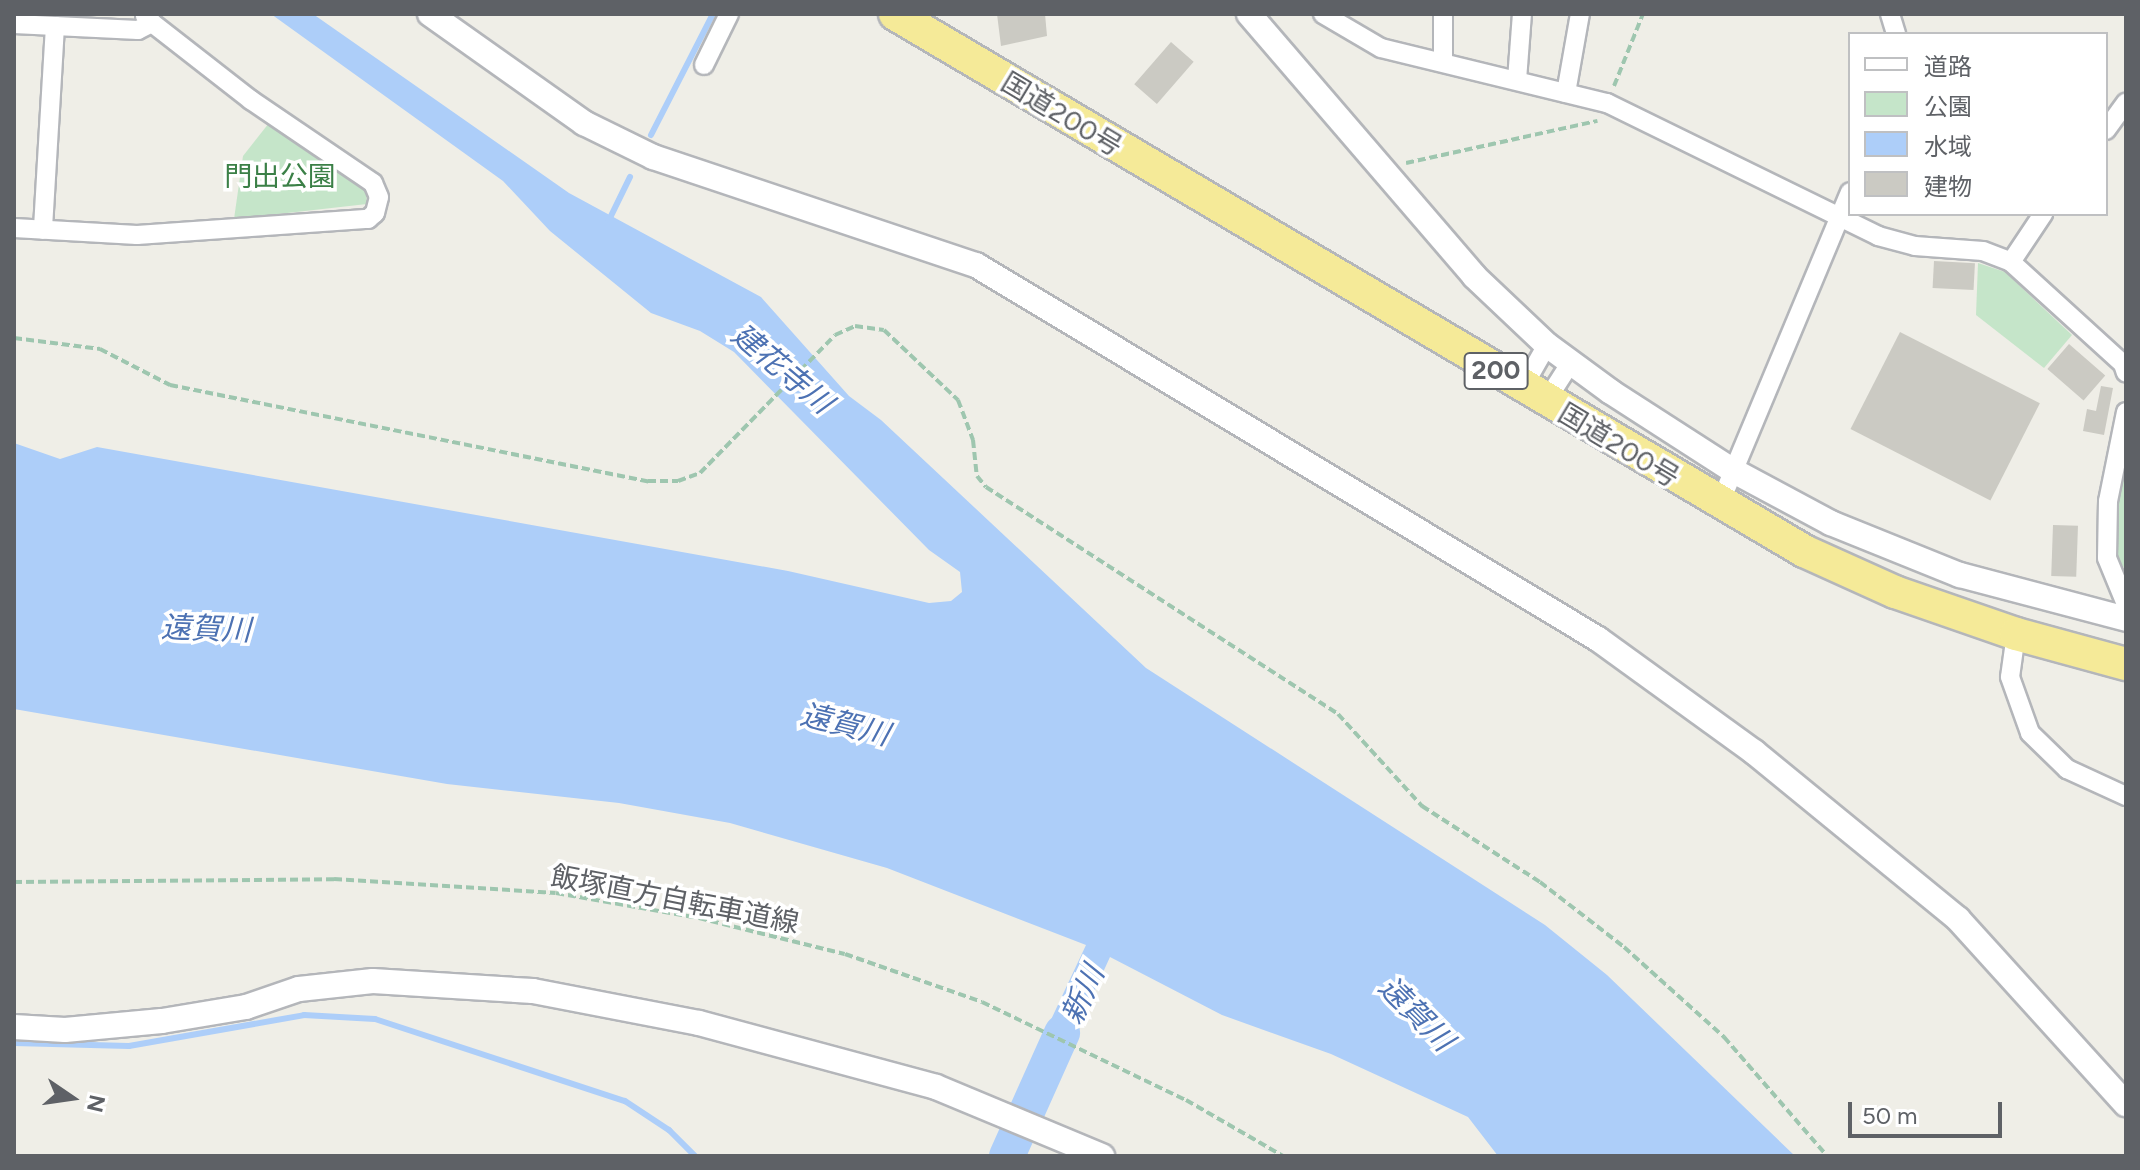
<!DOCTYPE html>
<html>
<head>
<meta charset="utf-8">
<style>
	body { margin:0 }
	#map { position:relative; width:2140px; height:1170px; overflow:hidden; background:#efeee7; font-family:Figtree,"Noto Sans JP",sans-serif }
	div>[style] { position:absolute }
	.green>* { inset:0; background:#c5e5c9 }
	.water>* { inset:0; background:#adcef9 }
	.stream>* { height:6px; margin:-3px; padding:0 3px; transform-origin:3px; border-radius:3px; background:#adcef9 }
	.river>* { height:36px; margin:-18px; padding:0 18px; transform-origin:18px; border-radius:18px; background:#adcef9 }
	.building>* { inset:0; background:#cbcac3; transform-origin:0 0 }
	.path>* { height:4px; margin-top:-2px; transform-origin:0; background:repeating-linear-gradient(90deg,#9ec6af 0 8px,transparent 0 12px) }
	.roads { filter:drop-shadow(2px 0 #b4b6ba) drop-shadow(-2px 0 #b4b6ba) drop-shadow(0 2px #b4b6ba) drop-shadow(0 -2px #b4b6ba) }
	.street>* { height:18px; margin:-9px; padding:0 9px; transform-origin:9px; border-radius:9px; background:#fff }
	.secondary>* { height:24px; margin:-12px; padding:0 12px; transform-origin:12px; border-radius:12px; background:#fff }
	.highway>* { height:32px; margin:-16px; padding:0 16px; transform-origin:16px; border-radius:16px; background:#f5ea98 }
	span { translate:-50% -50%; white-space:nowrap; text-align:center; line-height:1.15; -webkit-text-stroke:7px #fff; paint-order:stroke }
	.shield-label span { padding:2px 6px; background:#fff; border:2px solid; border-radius:6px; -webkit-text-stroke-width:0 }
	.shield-label { font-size:26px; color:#5e6166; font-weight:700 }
	.street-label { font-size:28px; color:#5e6166 }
	.park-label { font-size:28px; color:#3b8047 }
	.water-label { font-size:30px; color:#4d72b3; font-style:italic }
	.frame { position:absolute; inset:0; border:16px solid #5e6166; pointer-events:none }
	.legend { position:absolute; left:1848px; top:32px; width:260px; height:184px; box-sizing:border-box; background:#fff; border:2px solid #bfc0c2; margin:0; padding:10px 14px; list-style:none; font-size:24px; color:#5e6166 }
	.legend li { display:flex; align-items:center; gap:16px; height:40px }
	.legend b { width:40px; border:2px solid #bfc0c2 }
	.north { position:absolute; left:32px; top:1058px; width:80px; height:80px; -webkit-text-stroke:6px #fff; paint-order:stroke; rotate:103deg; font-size:22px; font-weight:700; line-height:32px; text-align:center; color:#5e6166 }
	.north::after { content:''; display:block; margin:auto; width:28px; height:36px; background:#5e6166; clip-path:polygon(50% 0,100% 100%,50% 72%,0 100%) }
	.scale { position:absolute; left:1848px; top:1102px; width:154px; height:36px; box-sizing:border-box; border:4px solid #5e6166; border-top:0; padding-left:10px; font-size:24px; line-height:28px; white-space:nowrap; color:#5e6166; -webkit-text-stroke:6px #fff; paint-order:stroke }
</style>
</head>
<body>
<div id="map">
	<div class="green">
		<i style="clip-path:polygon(269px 123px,366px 186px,367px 204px,234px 219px,243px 156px)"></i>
		<i style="clip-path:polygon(1978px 263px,2005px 272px,2072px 335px,2044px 368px,1976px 315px)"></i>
		<i style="clip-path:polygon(2126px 457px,2126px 570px,2115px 556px,2112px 509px)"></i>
	</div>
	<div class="water">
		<i style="clip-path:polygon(271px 14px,313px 14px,569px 193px,761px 297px,849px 396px,881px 420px,1146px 668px,1545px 925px,1607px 975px,1795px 1156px,1498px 1156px,1468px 1117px,1331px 1054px,1222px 1015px,1110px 957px,1052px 1084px,1026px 1073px,1086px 945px,887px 868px,730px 823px,619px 803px,447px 784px,14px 709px,14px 443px,60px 459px,97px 447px,788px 571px,929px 603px,951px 601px,962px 592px,960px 572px,929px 550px,734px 352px,700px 331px,651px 313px,550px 231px,503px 181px)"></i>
	</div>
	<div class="stream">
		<i style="left:651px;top:135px;width:136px;rotate:-62.9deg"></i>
		<i style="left:609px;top:220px;width:48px;rotate:-64deg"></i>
		<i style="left:14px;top:1043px;width:115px;rotate:1.5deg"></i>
		<i style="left:129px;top:1046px;width:178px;rotate:-10deg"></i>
		<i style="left:304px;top:1015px;width:71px;rotate:3.2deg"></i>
		<i style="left:375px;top:1019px;width:263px;rotate:18.2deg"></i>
		<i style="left:625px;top:1101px;width:53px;rotate:33.4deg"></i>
		<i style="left:669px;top:1130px;width:37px;rotate:45deg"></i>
	</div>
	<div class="river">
		<i style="left:1007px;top:1156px;width:135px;rotate:-65.9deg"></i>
	</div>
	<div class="building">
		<i style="clip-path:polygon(997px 14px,1045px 14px,1047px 36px,1001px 46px)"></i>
		<i style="left:1171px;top:42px;width:30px;height:56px;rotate:41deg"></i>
		<i style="left:1934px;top:261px;width:41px;height:27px;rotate:3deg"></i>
		<i style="left:1900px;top:332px;width:157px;height:109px;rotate:27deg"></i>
		<i style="left:2069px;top:344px;width:48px;height:33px;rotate:41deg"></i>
		<i style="clip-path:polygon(2101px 386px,2113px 388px,2104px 435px,2083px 431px,2087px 409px,2096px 411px)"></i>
		<i style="left:2053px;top:525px;width:25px;height:51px;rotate:2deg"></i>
	</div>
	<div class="path">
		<i style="left:1614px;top:86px;width:78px;rotate:-68.1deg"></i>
		<i style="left:1406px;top:163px;width:196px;rotate:-12.4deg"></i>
		<i style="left:14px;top:338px;width:87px;rotate:7.3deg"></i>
		<i style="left:100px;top:349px;width:79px;rotate:27.2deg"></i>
		<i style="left:170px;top:385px;width:488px;rotate:11.4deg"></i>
		<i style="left:648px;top:481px;width:30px"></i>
		<i style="left:678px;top:481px;width:23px;rotate:-20deg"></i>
		<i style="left:700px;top:473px;width:193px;rotate:-45.6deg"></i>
		<i style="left:835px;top:335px;width:22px;rotate:-24deg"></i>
		<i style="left:855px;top:326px;width:29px;rotate:8deg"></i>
		<i style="left:884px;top:330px;width:102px;rotate:43.4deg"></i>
		<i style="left:958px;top:400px;width:43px;rotate:69.4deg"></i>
		<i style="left:973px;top:440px;width:36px;rotate:84deg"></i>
		<i style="left:977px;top:476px;width:14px;rotate:51deg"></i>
		<i style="left:986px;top:487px;width:419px;rotate:32.8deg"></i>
		<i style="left:1338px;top:714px;width:125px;rotate:47.6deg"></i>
		<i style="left:1422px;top:806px;width:140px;rotate:32.8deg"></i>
		<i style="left:1540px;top:882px;width:106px;rotate:37.7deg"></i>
		<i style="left:1624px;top:947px;width:135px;rotate:42deg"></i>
		<i style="left:1724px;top:1037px;width:157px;rotate:49.1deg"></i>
		<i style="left:14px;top:882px;width:320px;rotate:-0.5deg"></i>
		<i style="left:334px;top:879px;width:222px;rotate:3.6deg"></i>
		<i style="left:556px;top:893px;width:145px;rotate:9.9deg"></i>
		<i style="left:699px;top:918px;width:150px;rotate:13.9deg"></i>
		<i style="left:845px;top:954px;width:145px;rotate:19.3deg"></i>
		<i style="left:982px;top:1002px;width:226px;rotate:25.7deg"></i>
		<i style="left:1186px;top:1100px;width:112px;rotate:30deg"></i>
	</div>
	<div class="roads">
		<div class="street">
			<i style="left:1323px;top:14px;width:67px;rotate:30.4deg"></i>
			<i style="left:1381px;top:48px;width:233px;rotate:13.7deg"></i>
			<i style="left:1607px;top:103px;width:302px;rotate:26.1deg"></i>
			<i style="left:1878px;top:236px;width:38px;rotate:15deg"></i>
			<i style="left:1915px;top:246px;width:68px;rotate:4.2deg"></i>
			<i style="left:1983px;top:251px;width:30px;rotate:21deg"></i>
			<i style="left:2011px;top:262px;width:151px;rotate:42.3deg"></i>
			<i style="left:2123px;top:364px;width:9px;rotate:72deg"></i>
			<i style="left:1443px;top:14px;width:47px;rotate:90deg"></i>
			<i style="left:1890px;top:14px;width:21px;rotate:73deg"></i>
			<i style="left:14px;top:24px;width:41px;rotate:2.8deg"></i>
			<i style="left:55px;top:26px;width:204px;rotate:93.4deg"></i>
			<i style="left:55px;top:26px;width:83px;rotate:2.8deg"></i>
			<i style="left:138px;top:30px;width:16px;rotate:-27deg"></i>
			<i style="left:152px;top:23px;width:10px;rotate:-135deg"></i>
			<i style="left:704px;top:65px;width:57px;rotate:-63.9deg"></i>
			<i style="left:1517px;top:80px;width:66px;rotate:-85.7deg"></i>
			<i style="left:1566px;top:93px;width:80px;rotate:-80deg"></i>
			<i style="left:2106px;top:130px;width:34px;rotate:-54deg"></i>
			<i style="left:14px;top:228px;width:123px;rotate:3.3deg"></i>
			<i style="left:137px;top:235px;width:232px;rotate:-4deg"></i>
			<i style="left:368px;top:219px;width:9px;rotate:-41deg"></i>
			<i style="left:375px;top:213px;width:16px;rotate:-76deg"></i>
			<i style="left:379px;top:197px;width:15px;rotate:-113deg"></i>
			<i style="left:373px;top:183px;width:148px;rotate:-145.8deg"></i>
			<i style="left:251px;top:100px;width:125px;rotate:-142.1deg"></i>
			<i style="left:2011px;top:262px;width:58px;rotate:-56.3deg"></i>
			<i style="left:1523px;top:387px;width:48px;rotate:-60.3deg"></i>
			<i style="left:1546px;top:401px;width:46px;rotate:-57.3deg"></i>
			<i style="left:2126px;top:412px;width:91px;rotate:101.4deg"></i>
			<i style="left:2108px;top:501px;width:57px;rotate:91deg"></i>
			<i style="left:2107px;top:558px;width:50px;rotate:67.6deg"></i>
			<i style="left:1720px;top:503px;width:337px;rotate:-67.3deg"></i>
			<i style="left:2016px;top:634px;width:43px;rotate:97.9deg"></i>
			<i style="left:2010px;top:677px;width:59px;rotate:70.3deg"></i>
			<i style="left:2030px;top:733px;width:52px;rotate:44.2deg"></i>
			<i style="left:2067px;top:769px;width:65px;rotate:24.6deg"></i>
		</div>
		<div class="secondary">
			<i style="left:430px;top:14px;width:189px;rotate:35.3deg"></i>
			<i style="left:584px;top:123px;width:77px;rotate:26.2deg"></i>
			<i style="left:653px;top:157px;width:341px;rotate:18.5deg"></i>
			<i style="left:976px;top:265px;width:726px;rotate:31.02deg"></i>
			<i style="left:1598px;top:639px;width:193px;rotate:35.9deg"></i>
			<i style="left:1754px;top:752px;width:264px;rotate:39.3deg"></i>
			<i style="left:1958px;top:919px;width:250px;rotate:47.8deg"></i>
			<i style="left:1249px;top:14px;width:345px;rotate:49.3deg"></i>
			<i style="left:1474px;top:276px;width:100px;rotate:43.4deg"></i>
			<i style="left:1547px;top:345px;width:79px;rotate:36.3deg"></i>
			<i style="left:1611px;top:392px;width:144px;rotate:32.8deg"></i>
			<i style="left:1732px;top:470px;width:112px;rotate:28.2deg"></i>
			<i style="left:1831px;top:523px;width:139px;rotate:22deg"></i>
			<i style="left:1960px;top:575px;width:172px;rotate:14.8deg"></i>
			<i style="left:14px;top:1027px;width:51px;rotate:3.4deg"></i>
			<i style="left:65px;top:1030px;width:97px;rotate:-5.3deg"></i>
			<i style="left:162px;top:1021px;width:85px;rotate:-9.5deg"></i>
			<i style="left:246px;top:1007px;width:56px;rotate:-18.8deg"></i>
			<i style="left:299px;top:989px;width:74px;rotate:-6.2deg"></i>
			<i style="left:373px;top:981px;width:160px;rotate:3.6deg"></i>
			<i style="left:533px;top:991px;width:169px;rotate:10.9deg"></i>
			<i style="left:699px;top:1023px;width:245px;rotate:15.1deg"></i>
			<i style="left:936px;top:1087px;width:180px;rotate:22.6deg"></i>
		</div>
		<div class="highway">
			<i style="left:895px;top:14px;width:1056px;rotate:30.57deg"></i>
			<i style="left:1804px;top:551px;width:100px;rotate:24.3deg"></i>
			<i style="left:1895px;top:592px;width:128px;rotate:19.1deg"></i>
			<i style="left:2016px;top:634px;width:114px;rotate:15.3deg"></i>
		</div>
	</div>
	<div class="shield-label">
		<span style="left:1496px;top:371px">200</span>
	</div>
	<div class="street-label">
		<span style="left:1062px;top:114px;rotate:31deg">国道200号</span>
		<span style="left:1619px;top:445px;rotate:31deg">国道200号</span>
		<span style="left:675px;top:899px;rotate:11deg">飯塚直方自転車道線</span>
	</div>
	<div class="park-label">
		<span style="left:280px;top:176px">門出公園</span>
	</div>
	<div class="water-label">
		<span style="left:782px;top:369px;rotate:40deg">建花寺川</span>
		<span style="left:206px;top:629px;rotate:2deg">遠賀川</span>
		<span style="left:845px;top:725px;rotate:14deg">遠賀川</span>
		<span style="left:1083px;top:995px;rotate:-65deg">新川</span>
		<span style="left:1416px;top:1014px;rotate:45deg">遠賀川</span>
	</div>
	<div class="frame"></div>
	<ul class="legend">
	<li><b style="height:10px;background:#fff"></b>道路</li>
	<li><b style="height:22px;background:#c5e5c9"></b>公園</li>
	<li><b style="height:22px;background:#adcef9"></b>水域</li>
	<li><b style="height:22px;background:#cbcac3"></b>建物</li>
	</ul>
	<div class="north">N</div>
	<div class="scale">50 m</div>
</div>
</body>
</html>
